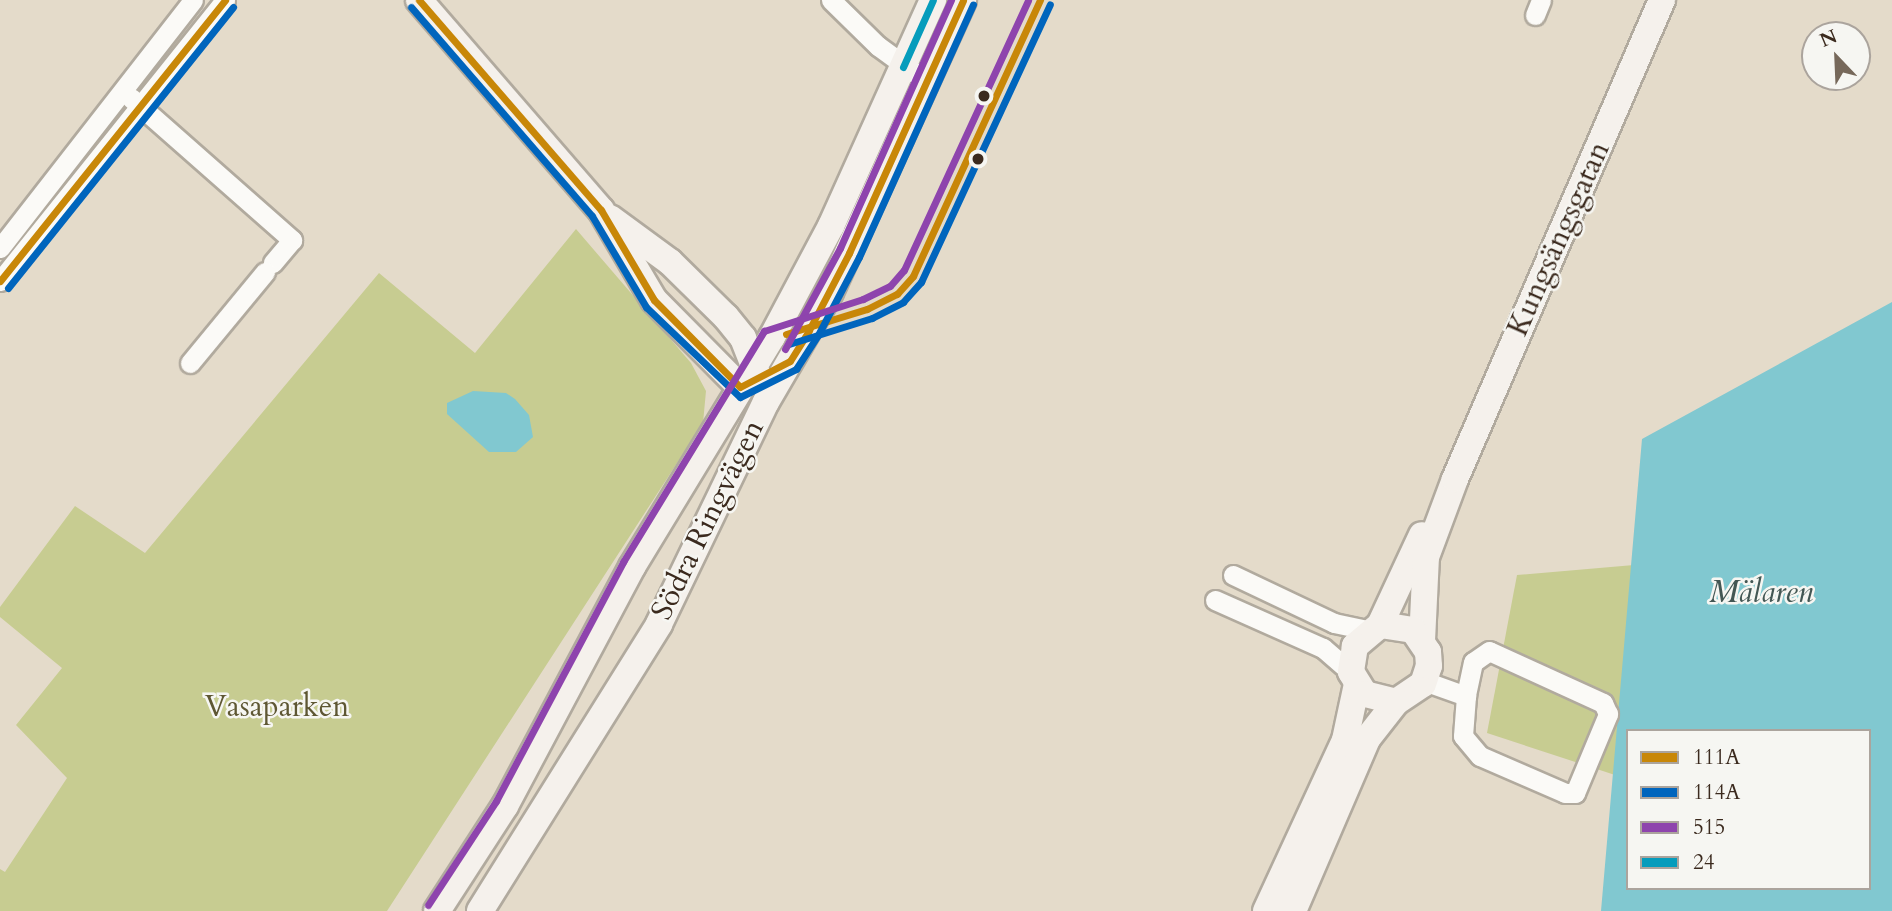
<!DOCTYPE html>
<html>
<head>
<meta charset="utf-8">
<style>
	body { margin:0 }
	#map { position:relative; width:1892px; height:911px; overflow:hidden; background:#e4dbca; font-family:Cardo,serif }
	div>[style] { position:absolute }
	.green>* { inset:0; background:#c7cc91 }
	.water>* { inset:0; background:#81c8d0 }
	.roads { filter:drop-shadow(2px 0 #b1aa9e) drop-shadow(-2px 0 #b1aa9e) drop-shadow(0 2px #b1aa9e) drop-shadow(0 -2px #b1aa9e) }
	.street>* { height:19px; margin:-9.5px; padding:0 9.5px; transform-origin:9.5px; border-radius:9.5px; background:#fbfaf7 }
	.secondary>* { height:26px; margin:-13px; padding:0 13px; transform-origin:13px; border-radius:13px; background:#f5f1ec }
	.bus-1>* { height:7px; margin:-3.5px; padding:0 3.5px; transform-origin:3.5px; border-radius:3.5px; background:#c88708 }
	.bus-2>* { height:7px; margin:-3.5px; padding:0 3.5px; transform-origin:3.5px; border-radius:3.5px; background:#0065bd }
	.bus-3>* { height:7px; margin:-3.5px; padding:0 3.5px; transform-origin:3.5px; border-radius:3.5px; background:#8e44ad }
	.bus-4>* { height:7px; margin:-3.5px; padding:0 3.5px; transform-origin:3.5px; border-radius:3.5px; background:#069cbc }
	.dots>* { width:19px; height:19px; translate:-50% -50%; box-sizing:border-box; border:4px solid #f6f6f2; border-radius:50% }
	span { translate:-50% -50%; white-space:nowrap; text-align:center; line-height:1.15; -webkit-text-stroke:5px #f6f6f2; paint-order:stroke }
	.street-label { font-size:30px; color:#3b2a1e }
	.park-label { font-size:30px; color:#5e5733 }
	.water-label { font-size:32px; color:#435754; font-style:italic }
	.legend { position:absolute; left:1626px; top:729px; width:245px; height:161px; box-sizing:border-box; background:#f6f6f2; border:2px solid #aba49d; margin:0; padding:9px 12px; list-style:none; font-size:21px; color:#3b2a1e }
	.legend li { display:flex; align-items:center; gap:14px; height:35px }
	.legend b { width:35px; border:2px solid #aba49d }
	.north { position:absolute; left:1801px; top:21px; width:70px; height:70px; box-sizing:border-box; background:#f6f6f2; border:2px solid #aba49d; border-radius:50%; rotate:337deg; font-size:19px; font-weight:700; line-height:28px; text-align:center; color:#3b2a1e }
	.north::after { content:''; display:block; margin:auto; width:24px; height:32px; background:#76685a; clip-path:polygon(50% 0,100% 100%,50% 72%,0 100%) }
</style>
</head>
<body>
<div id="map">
	<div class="green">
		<i style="clip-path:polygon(576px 229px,691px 363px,706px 391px,703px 423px,387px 911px,0 911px,0 869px,5px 872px,67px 778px,16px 725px,62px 668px,0 617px,0 607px,75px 506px,145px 553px,379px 273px,475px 353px)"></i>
		<i style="clip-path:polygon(1634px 565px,1615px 775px,1487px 733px,1517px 575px)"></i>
	</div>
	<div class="water">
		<i style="clip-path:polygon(evenodd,1892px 302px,1892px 911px,1601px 911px,1642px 439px,1892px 302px,1628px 731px,1869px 731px,1869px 888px,1628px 888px,1628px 731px)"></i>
		<i style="clip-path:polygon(473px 391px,506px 393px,515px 399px,529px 415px,533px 437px,516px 452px,489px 452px,447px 414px,447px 403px)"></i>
	</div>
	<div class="roads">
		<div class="street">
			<i style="left:831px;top:0;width:66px;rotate:44.4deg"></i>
			<i style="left:878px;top:46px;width:59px;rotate:36.1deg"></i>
			<i style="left:1535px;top:15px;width:16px;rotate:-68deg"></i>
			<i style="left:131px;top:98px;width:215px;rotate:41.4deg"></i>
			<i style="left:292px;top:240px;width:30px;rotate:130deg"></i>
			<i style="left:0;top:248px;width:314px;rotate:-52.1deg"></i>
			<i style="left:0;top:281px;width:360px;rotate:-51.3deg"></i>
			<i style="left:190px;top:363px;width:118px;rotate:-50.5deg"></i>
			<i style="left:1233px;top:575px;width:112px;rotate:25.4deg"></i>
			<i style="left:1334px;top:623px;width:35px;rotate:12deg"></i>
			<i style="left:1215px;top:600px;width:118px;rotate:24deg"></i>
			<i style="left:1323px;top:648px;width:37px;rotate:41deg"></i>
			<i style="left:1424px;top:681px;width:45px;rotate:19.7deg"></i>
			<i style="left:1466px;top:696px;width:40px;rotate:94.3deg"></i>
			<i style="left:1463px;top:736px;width:26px;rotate:50deg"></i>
			<i style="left:1480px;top:756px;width:93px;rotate:23.5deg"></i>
			<i style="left:1565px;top:793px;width:10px"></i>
			<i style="left:1575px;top:793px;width:86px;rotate:-67.3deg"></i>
			<i style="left:1608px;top:714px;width:12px;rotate:-114deg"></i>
			<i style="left:1603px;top:703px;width:125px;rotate:-155.5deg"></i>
			<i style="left:1489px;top:651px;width:19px;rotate:145deg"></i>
			<i style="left:1473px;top:662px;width:35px;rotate:102deg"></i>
		</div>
		<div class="secondary">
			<i style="left:419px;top:0;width:278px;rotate:49.1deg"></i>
			<i style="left:601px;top:210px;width:104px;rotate:59.5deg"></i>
			<i style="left:654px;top:300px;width:122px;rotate:45.3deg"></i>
			<i style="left:610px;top:218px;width:74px;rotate:36.3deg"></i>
			<i style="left:670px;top:262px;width:78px;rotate:44.5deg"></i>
			<i style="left:726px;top:317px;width:27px;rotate:51deg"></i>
			<i style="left:743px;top:338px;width:41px;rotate:68.5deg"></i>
			<i style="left:1380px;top:625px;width:99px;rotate:-65deg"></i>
			<i style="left:1422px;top:641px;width:84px;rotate:-87.3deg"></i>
			<i style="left:1426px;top:557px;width:83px;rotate:-69.6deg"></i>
			<i style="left:1455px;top:479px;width:522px;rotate:-66.63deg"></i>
			<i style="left:437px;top:911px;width:125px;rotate:-57.1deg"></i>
			<i style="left:505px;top:806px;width:271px;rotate:-62deg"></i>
			<i style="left:632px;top:567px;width:269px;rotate:-58.7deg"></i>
			<i style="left:772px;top:337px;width:126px;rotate:-62deg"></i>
			<i style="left:831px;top:226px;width:248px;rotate:-65.7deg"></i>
			<i style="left:480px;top:911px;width:338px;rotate:-58deg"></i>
			<i style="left:659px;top:624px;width:246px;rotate:-64.3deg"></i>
			<i style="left:766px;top:402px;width:127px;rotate:-59.8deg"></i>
			<i style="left:830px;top:292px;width:321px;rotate:-65.5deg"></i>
			<i style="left:1266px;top:911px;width:188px;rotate:-65.2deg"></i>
			<i style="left:1345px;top:740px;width:57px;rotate:-77.9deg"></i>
			<i style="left:1293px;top:911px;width:187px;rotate:-66.7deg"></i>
			<i style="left:1367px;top:739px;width:47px;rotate:-51.9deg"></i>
			<i style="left:1396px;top:702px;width:32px;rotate:-34deg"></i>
			<i style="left:1423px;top:684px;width:19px;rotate:-72deg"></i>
			<i style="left:1429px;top:666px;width:14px;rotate:-94deg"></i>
			<i style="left:1428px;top:652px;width:27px;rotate:-124deg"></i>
			<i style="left:1413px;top:630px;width:33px;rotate:-171deg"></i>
			<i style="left:1380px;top:625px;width:33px;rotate:140deg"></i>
			<i style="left:1355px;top:646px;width:26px;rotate:99deg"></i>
			<i style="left:1351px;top:672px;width:26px;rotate:58deg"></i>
			<i style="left:1365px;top:694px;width:32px;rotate:14deg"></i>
		</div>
	</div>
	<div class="bus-1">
		<i style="left:419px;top:0;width:278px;rotate:49.1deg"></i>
		<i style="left:601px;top:210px;width:104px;rotate:59.5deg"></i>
		<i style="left:654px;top:300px;width:122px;rotate:45.3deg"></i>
		<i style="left:740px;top:387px;width:56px;rotate:-27.5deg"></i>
		<i style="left:790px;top:361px;width:36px;rotate:-58deg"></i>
		<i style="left:809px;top:330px;width:87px;rotate:-62.5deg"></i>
		<i style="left:849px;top:253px;width:277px;rotate:-65.7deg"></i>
		<i style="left:0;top:281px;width:360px;rotate:-51.3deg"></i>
		<i style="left:786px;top:334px;width:85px;rotate:-17.2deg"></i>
		<i style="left:867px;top:309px;width:34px;rotate:-27deg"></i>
		<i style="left:897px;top:294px;width:24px;rotate:-48deg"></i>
		<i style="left:913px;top:276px;width:304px;rotate:-65.3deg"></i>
	</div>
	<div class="bus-2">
		<i style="left:411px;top:7px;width:276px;rotate:49.1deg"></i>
		<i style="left:592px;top:216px;width:106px;rotate:59.3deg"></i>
		<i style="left:646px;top:307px;width:130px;rotate:43.8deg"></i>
		<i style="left:740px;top:397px;width:63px;rotate:-26.6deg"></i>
		<i style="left:796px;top:369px;width:40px;rotate:-57.1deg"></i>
		<i style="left:818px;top:335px;width:88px;rotate:-62.3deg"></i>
		<i style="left:859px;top:257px;width:277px;rotate:-65.7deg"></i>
		<i style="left:8px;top:288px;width:360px;rotate:-51.3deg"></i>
		<i style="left:789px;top:344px;width:87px;rotate:-17.4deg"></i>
		<i style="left:872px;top:318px;width:35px;rotate:-27deg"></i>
		<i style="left:903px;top:302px;width:27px;rotate:-48deg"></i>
		<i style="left:921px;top:282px;width:306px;rotate:-65.1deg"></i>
	</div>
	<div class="bus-3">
		<i style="left:785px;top:349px;width:115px;rotate:-61.4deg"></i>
		<i style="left:840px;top:248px;width:272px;rotate:-65.9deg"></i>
		<i style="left:428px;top:905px;width:124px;rotate:-56.8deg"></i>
		<i style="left:496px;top:801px;width:271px;rotate:-62deg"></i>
		<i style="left:623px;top:562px;width:271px;rotate:-58.6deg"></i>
		<i style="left:764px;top:331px;width:104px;rotate:-17.9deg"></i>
		<i style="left:863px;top:299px;width:30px;rotate:-26deg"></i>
		<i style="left:890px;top:286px;width:21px;rotate:-49deg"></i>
		<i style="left:904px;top:270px;width:297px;rotate:-65.3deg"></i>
	</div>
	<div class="bus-4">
		<i style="left:903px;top:67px;width:73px;rotate:-65.9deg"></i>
	</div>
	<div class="dots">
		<i style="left:984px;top:96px;background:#3b2a1e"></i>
		<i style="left:978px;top:159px;background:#3b2a1e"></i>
	</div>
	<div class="street-label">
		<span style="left:1559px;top:239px;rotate:-66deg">Kungsängsgatan</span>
		<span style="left:708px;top:520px;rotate:-64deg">Södra Ringvägen</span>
	</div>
	<div class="park-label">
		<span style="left:277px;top:707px">Vasaparken</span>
	</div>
	<div class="water-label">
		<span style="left:1761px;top:592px">Mälaren</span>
	</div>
	<ul class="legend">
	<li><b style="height:9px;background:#c88708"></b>111A</li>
	<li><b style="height:9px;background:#0065bd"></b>114A</li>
	<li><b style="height:9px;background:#8e44ad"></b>515</li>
	<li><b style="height:9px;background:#069cbc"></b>24</li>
	</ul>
	<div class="north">N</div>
</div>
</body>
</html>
